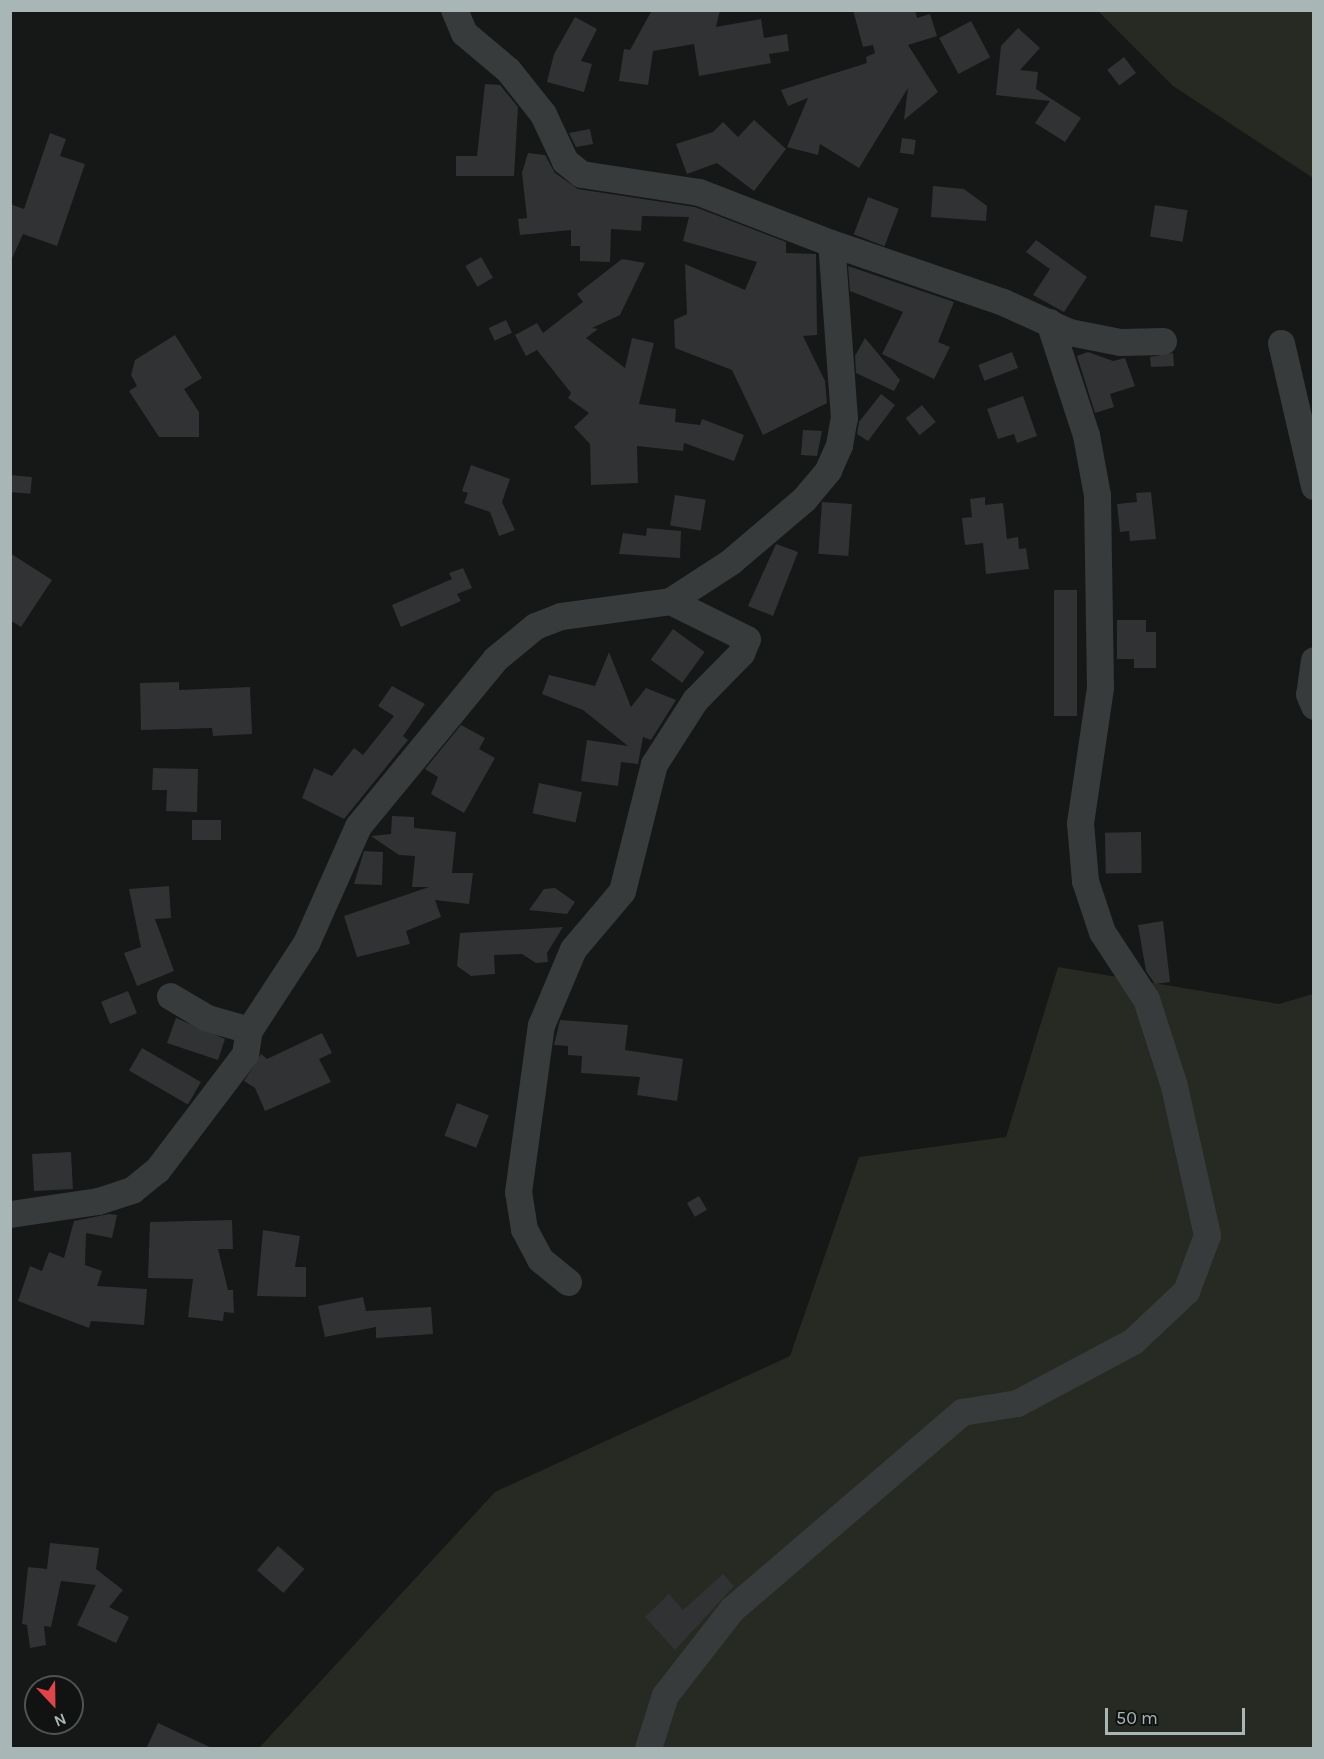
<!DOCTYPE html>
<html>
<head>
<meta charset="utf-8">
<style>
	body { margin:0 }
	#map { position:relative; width:1324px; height:1759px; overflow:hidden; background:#161717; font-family:Karla,sans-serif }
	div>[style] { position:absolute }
	.green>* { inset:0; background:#262a22 }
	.building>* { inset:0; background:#313233; transform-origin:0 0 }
	.minor>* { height:27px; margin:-13.5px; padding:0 13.5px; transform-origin:13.5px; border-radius:13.5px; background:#373b3c }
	span { translate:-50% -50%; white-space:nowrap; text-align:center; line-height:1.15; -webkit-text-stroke:4.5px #111212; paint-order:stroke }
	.frame { position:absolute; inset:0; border:12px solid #a9b6b6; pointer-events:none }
	.north { position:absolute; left:24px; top:1675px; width:60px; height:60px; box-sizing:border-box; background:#111212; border:2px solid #4e5454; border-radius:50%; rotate:158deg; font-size:16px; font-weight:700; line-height:24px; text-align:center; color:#a9b6b6 }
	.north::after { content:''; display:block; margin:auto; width:21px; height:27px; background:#df454a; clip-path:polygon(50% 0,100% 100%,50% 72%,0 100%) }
	.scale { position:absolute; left:1105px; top:1708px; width:140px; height:27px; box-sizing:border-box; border:3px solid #a9b6b6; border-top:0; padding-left:8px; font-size:18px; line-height:21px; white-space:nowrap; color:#a9b6b6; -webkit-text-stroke:4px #111212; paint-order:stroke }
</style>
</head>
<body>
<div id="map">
	<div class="green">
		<i style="clip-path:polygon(1098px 11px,1313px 11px,1313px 178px,1173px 86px)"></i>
		<i style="clip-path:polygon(1058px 967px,1279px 1004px,1313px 994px,1313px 1748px,259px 1748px,495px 1492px,790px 1356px,859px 1157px,1006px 1137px)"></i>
	</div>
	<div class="building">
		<i style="clip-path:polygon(652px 10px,720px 10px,716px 27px,761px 19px,764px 38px,787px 34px,789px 51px,769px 54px,771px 63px,699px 76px,694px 44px,653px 51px,648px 85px,619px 81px,624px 49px,630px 50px)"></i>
		<i style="clip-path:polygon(853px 10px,915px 10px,917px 18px,930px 14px,937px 36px,908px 45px,938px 92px,904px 120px,908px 88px,859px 168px,820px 144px,818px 155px,787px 147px,808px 98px,788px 106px,781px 90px,867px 63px,866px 57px,875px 53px,873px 45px,863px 47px)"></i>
		<i style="clip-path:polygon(575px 17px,597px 29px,581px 61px,592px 64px,584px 92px,547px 82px,554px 54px)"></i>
		<i style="left:971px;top:21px;width:41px;height:36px;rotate:62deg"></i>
		<i style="clip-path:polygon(1018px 28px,1040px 48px,1020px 70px,1038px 72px,1036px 89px,1081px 118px,1065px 142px,1035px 123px,1050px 101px,996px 95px,1001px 46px)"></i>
		<i style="left:1124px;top:57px;width:20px;height:21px;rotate:53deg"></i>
		<i style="clip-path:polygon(485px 84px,500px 85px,518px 107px,514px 176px,456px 176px,456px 156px,477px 156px)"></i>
		<i style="clip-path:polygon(754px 120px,786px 149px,754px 191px,717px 163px,687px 174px,676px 144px,713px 132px,723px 122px,738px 137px)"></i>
		<i style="clip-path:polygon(590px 129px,593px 144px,576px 147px,569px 133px)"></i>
		<i style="clip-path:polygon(50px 133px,66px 139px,60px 156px,85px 164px,57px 246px,23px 234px,10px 263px,10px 204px,24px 209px)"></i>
		<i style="left:902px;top:138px;width:14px;height:15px;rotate:8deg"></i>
		<i style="clip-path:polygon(528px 153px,545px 155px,555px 173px,578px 189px,695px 207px,786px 242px,786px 253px,816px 254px,817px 335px,803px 336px,825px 381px,827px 403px,763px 435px,732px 370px,675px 348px,674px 320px,687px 314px,685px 264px,745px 290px,757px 262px,683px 241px,689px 217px,642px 216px,641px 231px,611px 229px,610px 262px,580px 261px,580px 246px,571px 246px,571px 230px,520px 235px,518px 219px,527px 218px,522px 173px)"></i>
		<i style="clip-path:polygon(933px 186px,964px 189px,987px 206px,986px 221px,931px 217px)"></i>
		<i style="left:868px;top:197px;width:33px;height:40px;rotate:21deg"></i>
		<i style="left:1155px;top:205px;width:33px;height:32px;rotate:9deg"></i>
		<i style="clip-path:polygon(1036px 240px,1087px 277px,1064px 312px,1033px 295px,1050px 269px,1026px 252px)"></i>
		<i style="left:481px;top:257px;width:24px;height:18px;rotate:60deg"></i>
		<i style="clip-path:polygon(622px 259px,645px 263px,620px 315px,592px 328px,598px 329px,586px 338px,625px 368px,632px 338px,654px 343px,639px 404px,676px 409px,675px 422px,700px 425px,702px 419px,744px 435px,734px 461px,684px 443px,683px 451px,637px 446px,638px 483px,591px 485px,590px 444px,574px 427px,589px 413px,568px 398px,571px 393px,537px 350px,526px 356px,515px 335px,537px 323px,543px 333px,583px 302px,577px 294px)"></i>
		<i style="clip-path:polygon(848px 266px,954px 302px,938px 342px,950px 347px,934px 379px,882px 354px,903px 312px,850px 291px)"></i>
		<i style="left:506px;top:320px;width:14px;height:19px;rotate:65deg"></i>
		<i style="clip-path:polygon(175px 335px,202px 378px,184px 389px,199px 412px,199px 437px,159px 437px,129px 391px,137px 386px,131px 375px,135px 360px)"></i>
		<i style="clip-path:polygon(865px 338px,900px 380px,894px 391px,856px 373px,855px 356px)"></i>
		<i style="left:1012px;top:352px;width:17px;height:36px;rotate:69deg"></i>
		<i style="clip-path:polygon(1088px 352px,1113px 361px,1125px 358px,1135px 386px,1110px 394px,1114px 407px,1095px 413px,1077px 356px)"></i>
		<i style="clip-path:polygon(1173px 353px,1174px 366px,1151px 367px,1150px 357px)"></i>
		<i style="clip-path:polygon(881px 394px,895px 405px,868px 441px,857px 434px,859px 422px)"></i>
		<i style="clip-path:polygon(1023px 396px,1037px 436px,1017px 443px,1014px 434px,998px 439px,987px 409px)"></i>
		<i style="left:922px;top:405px;width:22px;height:21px;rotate:51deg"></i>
		<i style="clip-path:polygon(803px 430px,822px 431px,817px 456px,801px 455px)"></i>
		<i style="clip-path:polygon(471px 465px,510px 479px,502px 502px,515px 530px,499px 536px,490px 512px,464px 503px,468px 493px,462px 491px)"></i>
		<i style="left:10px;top:475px;width:22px;height:17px;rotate:5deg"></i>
		<i style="clip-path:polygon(1151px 492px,1156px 539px,1130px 541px,1129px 531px,1120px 532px,1117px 504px,1137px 502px,1136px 493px)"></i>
		<i style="left:675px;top:495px;width:31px;height:31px;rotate:9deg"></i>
		<i style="clip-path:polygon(985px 497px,985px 505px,1003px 503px,1007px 539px,1018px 537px,1019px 549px,1026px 548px,1029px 569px,986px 574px,983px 543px,965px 545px,962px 518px,972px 517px,970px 499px)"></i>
		<i style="left:822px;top:502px;width:30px;height:52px;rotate:4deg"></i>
		<i style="clip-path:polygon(647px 528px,681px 531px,680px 558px,619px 554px,623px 533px,646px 536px)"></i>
		<i style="clip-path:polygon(776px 544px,798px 552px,773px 616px,748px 606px)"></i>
		<i style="clip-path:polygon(10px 553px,52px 580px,21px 627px,10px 620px)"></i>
		<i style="clip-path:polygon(463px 568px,472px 588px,457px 594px,461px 601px,401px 627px,392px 605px,452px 579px,449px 573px)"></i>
		<i style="left:1054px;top:590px;width:23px;height:126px"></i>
		<i style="clip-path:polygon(1117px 620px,1146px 620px,1146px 632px,1156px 632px,1156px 668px,1134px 668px,1134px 659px,1117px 659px)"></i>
		<i style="left:673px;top:629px;width:39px;height:38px;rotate:36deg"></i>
		<i style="clip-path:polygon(609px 652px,631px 707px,646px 688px,676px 700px,651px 740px,643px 737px,638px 764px,621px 762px,618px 786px,581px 781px,587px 740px,628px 746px,583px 710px,542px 694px,549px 675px,595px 686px)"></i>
		<i style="clip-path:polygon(179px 682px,179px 690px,250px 687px,252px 734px,213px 736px,212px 728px,141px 730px,140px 683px)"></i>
		<i style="clip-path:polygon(392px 686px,425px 704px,403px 736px,408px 740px,344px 819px,302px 798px,314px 768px,332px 776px,354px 748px,363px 755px,394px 716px,378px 706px)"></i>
		<i style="clip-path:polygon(461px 725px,485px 738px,479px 749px,495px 758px,464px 813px,431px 794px,438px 777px,425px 769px)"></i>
		<i style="clip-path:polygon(153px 768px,198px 769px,197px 812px,166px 811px,167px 790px,152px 790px)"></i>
		<i style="left:539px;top:783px;width:44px;height:31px;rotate:12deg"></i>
		<i style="clip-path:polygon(392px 816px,414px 817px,414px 828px,456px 832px,452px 873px,473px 873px,469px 904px,435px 900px,441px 917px,406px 931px,410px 944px,357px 957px,344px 916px,429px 887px,412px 887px,415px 856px,399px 855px,371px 836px,391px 834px)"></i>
		<i style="left:192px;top:820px;width:29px;height:20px"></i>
		<i style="left:1141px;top:832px;width:41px;height:36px;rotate:89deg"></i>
		<i style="clip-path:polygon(364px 851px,383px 852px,382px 885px,354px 884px)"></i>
		<i style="clip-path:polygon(169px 886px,171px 918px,155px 919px,174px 971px,137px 986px,124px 953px,141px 947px,129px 889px)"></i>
		<i style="clip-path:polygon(555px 888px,575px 902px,567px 914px,529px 910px,544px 889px)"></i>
		<i style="clip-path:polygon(1163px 921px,1170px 982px,1155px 984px,1146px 971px,1138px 925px)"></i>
		<i style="clip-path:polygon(563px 927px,547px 953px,548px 962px,536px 963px,522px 954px,494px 955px,495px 974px,471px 976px,457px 966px,460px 933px)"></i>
		<i style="left:128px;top:991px;width:24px;height:29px;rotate:68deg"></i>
		<i style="clip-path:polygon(176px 1018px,225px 1039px,218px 1060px,167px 1043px)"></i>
		<i style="clip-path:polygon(560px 1020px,628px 1025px,625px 1050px,683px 1059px,677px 1101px,637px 1095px,640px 1077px,581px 1073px,582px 1056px,568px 1055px,568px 1046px,554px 1045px)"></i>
		<i style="clip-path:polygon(322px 1033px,332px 1053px,319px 1059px,331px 1082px,265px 1111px,255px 1088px,244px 1081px,261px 1054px,267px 1059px)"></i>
		<i style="left:142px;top:1048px;width:68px;height:26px;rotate:30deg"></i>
		<i style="left:457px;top:1103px;width:34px;height:35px;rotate:21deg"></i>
		<i style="left:71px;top:1152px;width:37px;height:39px;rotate:87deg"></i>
		<i style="left:699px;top:1196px;width:16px;height:14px;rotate:60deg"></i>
		<i style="clip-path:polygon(109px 1214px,117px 1215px,112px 1238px,86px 1233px,85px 1265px,102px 1271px,97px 1286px,147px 1289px,144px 1325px,91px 1321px,89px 1328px,18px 1301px,30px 1266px,42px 1271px,49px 1252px,64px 1258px,74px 1221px)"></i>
		<i style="clip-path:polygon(232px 1220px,233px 1249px,218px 1249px,228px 1290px,233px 1290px,234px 1313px,224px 1312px,223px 1321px,188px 1317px,193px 1279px,148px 1278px,150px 1222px)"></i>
		<i style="clip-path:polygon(263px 1230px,300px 1236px,295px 1267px,306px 1267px,306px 1297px,257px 1296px)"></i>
		<i style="clip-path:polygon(363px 1297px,366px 1311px,431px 1307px,433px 1334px,376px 1338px,376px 1327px,325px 1337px,318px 1306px)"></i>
		<i style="clip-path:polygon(50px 1543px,99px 1548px,96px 1569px,123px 1590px,109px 1607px,129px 1617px,116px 1643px,77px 1625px,96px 1585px,61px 1581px,51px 1627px,44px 1626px,46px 1645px,30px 1648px,27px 1625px,22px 1624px,28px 1567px,47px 1569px)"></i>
		<i style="left:278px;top:1546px;width:35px;height:32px;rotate:41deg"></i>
		<i style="clip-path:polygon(723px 1574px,734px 1586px,675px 1650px,645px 1617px,669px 1594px,683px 1610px)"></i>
		<i style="clip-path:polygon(158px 1723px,214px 1749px,146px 1749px)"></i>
	</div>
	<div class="minor">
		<i style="left:831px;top:243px;width:182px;rotate:18.9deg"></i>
		<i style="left:1003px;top:302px;width:72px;rotate:24.4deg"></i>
		<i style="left:1069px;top:332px;width:52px;rotate:11.1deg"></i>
		<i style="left:1120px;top:342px;width:43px;rotate:-1.3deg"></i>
		<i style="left:1281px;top:343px;width:147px;rotate:77deg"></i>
		<i style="left:1314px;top:660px;width:34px;rotate:98deg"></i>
		<i style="left:1309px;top:694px;width:13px;rotate:67deg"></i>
		<i style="left:170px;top:996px;width:43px;rotate:30.7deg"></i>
		<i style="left:207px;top:1018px;width:44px;rotate:15.9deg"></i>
		<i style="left:10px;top:1214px;width:89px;rotate:-8.4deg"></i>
		<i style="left:98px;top:1201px;width:36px;rotate:-18deg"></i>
		<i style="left:132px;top:1190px;width:32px;rotate:-39deg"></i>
		<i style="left:157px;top:1170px;width:146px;rotate:-52.8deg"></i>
		<i style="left:245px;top:1054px;width:24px;rotate:-81deg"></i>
		<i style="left:249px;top:1030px;width:104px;rotate:-56.8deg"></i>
		<i style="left:306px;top:943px;width:128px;rotate:-66deg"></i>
		<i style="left:358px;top:826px;width:216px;rotate:-50.6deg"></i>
		<i style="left:495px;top:659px;width:52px;rotate:-39.5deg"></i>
		<i style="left:535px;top:626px;width:28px;rotate:-21deg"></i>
		<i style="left:561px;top:616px;width:110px;rotate:-7.8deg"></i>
		<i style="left:670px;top:601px;width:72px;rotate:-33deg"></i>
		<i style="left:730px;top:562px;width:97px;rotate:-40.4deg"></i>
		<i style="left:804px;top:499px;width:38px;rotate:-50deg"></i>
		<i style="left:828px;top:470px;width:27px;rotate:-66deg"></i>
		<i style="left:839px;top:445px;width:27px;rotate:-80deg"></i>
		<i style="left:844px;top:418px;width:175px;rotate:-94.2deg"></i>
		<i style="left:831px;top:243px;width:142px;rotate:-158.9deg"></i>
		<i style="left:699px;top:192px;width:119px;rotate:-171.3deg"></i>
		<i style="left:581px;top:174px;width:21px;rotate:-141deg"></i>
		<i style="left:565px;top:161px;width:52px;rotate:-115.1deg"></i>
		<i style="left:543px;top:114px;width:56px;rotate:-128.5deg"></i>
		<i style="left:508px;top:70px;width:57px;rotate:-139.9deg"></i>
		<i style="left:464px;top:33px;width:25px;rotate:-113deg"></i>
		<i style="left:568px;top:1282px;width:36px;rotate:-141deg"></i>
		<i style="left:540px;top:1259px;width:34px;rotate:-118deg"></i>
		<i style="left:524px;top:1229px;width:37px;rotate:-99deg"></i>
		<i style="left:518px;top:1192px;width:169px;rotate:-82.2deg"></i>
		<i style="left:541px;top:1025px;width:82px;rotate:-67.2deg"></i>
		<i style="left:573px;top:949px;width:76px;rotate:-49.8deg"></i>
		<i style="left:622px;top:891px;width:131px;rotate:-75.9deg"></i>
		<i style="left:654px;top:764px;width:76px;rotate:-57.4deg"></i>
		<i style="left:695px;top:700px;width:66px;rotate:-45.6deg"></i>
		<i style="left:741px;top:653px;width:15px;rotate:-67deg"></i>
		<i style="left:747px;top:639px;width:86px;rotate:-153.7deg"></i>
		<i style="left:648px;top:1748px;width:56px;rotate:-72.2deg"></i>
		<i style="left:665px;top:1695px;width:109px;rotate:-52.1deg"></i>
		<i style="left:732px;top:1609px;width:303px;rotate:-40.6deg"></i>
		<i style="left:962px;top:1412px;width:56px;rotate:-9.3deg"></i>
		<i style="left:1017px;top:1403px;width:132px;rotate:-28.1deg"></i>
		<i style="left:1133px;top:1341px;width:73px;rotate:-43.3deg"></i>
		<i style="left:1186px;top:1291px;width:60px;rotate:-69.4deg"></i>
		<i style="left:1207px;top:1235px;width:153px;rotate:-102.5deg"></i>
		<i style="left:1174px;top:1086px;width:91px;rotate:-107.8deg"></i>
		<i style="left:1146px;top:999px;width:80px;rotate:-123.3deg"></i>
		<i style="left:1102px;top:932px;width:54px;rotate:-108.4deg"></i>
		<i style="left:1085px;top:881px;width:58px;rotate:-94.9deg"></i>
		<i style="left:1080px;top:823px;width:137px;rotate:-81.6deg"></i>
		<i style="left:1100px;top:687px;width:192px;rotate:-90.9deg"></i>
		<i style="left:1097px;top:495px;width:61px;rotate:-100.4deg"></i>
		<i style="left:1086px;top:435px;width:119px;rotate:-108.1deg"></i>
	</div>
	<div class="frame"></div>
	<div class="north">N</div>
	<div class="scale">50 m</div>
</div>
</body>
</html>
